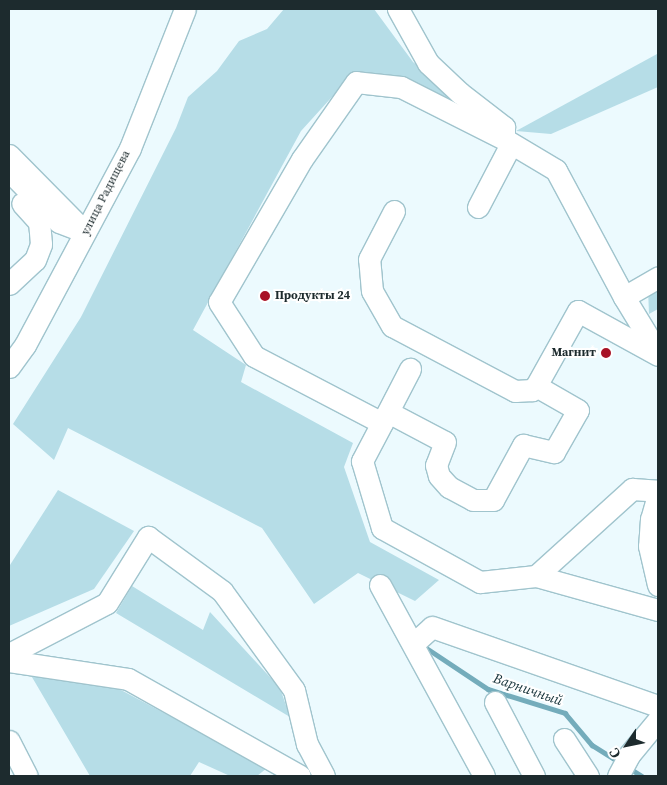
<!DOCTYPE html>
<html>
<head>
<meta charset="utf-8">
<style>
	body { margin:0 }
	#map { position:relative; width:667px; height:785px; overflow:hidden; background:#ecfafe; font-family:"Source Serif 4",serif }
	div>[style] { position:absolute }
	.green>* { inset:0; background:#b6dde7 }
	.stream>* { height:4.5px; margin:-2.25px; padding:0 2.25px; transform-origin:2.25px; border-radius:2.25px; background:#74acbb }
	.roads { filter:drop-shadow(1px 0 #a0c4cd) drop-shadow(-1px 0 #a0c4cd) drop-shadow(0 1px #a0c4cd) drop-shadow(0 -1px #a0c4cd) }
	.minor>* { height:21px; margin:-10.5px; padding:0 10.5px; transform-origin:10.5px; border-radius:10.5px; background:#fff }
	.dots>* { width:14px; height:14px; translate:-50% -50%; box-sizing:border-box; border:2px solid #fff; border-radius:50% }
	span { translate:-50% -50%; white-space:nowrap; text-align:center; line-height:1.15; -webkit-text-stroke:4px #fff; paint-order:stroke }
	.street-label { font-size:12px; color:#1d2b2e }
	.poi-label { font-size:12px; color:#1d2b2e; font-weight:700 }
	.left { translate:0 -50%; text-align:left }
	.right { translate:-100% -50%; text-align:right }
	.water-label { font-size:14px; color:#153239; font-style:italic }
	.frame { position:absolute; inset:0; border:10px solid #1d2b2e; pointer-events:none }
	.north { position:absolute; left:602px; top:720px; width:50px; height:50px; -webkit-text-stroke:4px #fff; paint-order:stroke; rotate:236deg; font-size:14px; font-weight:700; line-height:20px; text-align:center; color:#1d2b2e }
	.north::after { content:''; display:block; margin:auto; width:18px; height:22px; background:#1d2b2e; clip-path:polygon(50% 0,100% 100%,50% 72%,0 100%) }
</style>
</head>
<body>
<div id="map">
	<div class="green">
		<i style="clip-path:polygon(284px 9px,374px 9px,413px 62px,496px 130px,351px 76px,301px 131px,193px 330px,246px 365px,241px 382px,353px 443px,344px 467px,370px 542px,439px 580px,415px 601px,358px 573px,314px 604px,262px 528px,68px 428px,54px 460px,13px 424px,81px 317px,176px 128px,188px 97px,217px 71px,239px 41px,267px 29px)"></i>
		<i style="clip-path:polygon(657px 54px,658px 87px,551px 134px,516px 131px)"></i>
		<i style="clip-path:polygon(658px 283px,658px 309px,649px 314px,648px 289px)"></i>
		<i style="clip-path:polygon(58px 490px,134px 531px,94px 589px,9px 626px,10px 565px)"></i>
		<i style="clip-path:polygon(132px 586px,203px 630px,210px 612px,280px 688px,290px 717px,116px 613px)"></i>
		<i style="clip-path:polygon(29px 672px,121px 690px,267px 768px,257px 776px,230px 776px,199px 762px,190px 776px,90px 776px)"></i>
	</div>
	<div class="stream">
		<i style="left:425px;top:647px;width:76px;rotate:33.7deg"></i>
		<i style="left:488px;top:689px;width:81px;rotate:17.3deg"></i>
		<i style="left:565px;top:713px;width:42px;rotate:49.8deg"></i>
		<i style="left:592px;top:745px;width:31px;rotate:32deg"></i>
		<i style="left:629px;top:768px;width:15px;rotate:32deg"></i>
	</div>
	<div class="roads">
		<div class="minor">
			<i style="left:398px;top:9px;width:62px;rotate:60.9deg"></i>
			<i style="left:428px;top:63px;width:44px;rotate:43.2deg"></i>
			<i style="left:460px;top:93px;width:56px;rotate:37.7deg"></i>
			<i style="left:504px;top:127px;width:7px;rotate:90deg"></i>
			<i style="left:9px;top:155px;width:108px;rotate:45.4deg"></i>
			<i style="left:85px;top:232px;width:28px;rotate:-159deg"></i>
			<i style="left:59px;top:222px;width:71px;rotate:-134.4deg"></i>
			<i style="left:478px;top:207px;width:71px;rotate:-62.4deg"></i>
			<i style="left:9px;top:284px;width:35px;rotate:-43deg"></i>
			<i style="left:35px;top:260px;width:17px;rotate:-69deg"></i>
			<i style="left:41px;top:244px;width:22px;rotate:-95deg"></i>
			<i style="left:39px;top:222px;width:25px;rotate:-132deg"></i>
			<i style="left:624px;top:297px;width:39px;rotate:-30deg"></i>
			<i style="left:658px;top:353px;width:66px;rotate:-121.3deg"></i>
			<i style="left:624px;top:297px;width:144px;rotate:-118.2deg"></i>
			<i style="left:556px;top:170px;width:61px;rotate:-149.2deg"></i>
			<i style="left:504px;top:139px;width:115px;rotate:-153.2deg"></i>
			<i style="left:401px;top:87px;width:45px;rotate:-173.7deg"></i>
			<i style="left:356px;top:82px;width:94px;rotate:125deg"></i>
			<i style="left:302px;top:159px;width:165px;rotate:120.1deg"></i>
			<i style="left:219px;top:302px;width:64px;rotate:57.1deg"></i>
			<i style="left:254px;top:356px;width:144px;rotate:27.6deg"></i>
			<i style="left:382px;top:423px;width:43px;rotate:117.8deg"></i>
			<i style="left:362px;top:461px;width:70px;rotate:73.4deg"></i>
			<i style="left:382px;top:528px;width:112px;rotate:28.9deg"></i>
			<i style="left:480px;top:582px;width:56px;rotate:-6.1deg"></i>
			<i style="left:536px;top:576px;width:130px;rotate:-42.2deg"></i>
			<i style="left:632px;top:489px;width:26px;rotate:4deg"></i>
			<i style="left:9px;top:367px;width:27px;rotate:-54deg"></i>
			<i style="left:25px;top:345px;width:223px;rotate:-61.9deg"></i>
			<i style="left:130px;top:148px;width:149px;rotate:-68.4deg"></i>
			<i style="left:536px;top:386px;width:86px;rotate:-60.8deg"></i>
			<i style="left:578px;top:311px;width:91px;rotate:28.8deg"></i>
			<i style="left:388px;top:412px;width:64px;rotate:27.8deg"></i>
			<i style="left:445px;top:442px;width:25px;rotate:111deg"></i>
			<i style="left:436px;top:465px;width:11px;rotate:75deg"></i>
			<i style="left:439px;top:476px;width:15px;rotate:48deg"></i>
			<i style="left:449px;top:487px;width:27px;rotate:28deg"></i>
			<i style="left:473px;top:500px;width:20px"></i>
			<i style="left:493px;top:500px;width:63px;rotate:-61.4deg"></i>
			<i style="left:523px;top:445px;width:32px;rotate:13deg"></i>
			<i style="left:554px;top:452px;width:48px;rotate:-60.3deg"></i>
			<i style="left:578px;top:410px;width:48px;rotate:-150.3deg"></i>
			<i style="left:536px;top:386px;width:6px;rotate:135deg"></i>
			<i style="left:532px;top:390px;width:17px;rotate:177deg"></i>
			<i style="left:515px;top:391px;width:139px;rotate:-152.1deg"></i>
			<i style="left:392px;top:326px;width:40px;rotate:-119.7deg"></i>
			<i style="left:372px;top:291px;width:32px;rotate:-95deg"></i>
			<i style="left:369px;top:259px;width:54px;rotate:-62.5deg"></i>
			<i style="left:382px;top:423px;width:61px;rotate:-62.6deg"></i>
			<i style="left:658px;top:495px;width:25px;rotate:106deg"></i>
			<i style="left:651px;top:519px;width:27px;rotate:94deg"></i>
			<i style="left:649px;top:546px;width:40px;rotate:77deg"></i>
			<i style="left:536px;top:576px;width:127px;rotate:15.6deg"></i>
			<i style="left:380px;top:585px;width:217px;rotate:61.4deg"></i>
			<i style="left:413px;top:644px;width:25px;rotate:-42deg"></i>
			<i style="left:432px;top:627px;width:239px;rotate:19.3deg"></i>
			<i style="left:9px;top:654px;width:110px;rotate:-27.5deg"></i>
			<i style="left:107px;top:603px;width:78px;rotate:-58.2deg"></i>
			<i style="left:148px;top:537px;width:92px;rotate:36.1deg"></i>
			<i style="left:222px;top:591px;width:122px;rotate:54deg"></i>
			<i style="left:294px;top:690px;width:56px;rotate:76.5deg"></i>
			<i style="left:307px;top:744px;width:36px;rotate:62deg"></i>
			<i style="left:9px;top:661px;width:120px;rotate:8.6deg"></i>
			<i style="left:128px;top:679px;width:197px;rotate:29.4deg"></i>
			<i style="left:495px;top:702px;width:84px;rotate:62.2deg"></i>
			<i style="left:564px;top:739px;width:44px;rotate:57deg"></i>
			<i style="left:9px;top:741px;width:39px;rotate:63deg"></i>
			<i style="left:618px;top:776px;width:24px;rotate:-62deg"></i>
			<i style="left:629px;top:755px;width:45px;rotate:-50.4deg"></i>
		</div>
	</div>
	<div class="dots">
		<i style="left:265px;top:296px;background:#a81225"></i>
		<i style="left:606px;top:353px;background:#a81225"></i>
	</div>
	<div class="street-label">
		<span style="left:106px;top:193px;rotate:-63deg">улица Радищева</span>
	</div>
	<div class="poi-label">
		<span class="left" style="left:275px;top:296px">Продукты 24</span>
		<span class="right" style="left:596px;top:353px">Магнит</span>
	</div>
	<div class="water-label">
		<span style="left:528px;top:689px;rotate:19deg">Варничный</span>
	</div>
	<div class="frame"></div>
	<div class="north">С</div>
</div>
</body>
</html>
